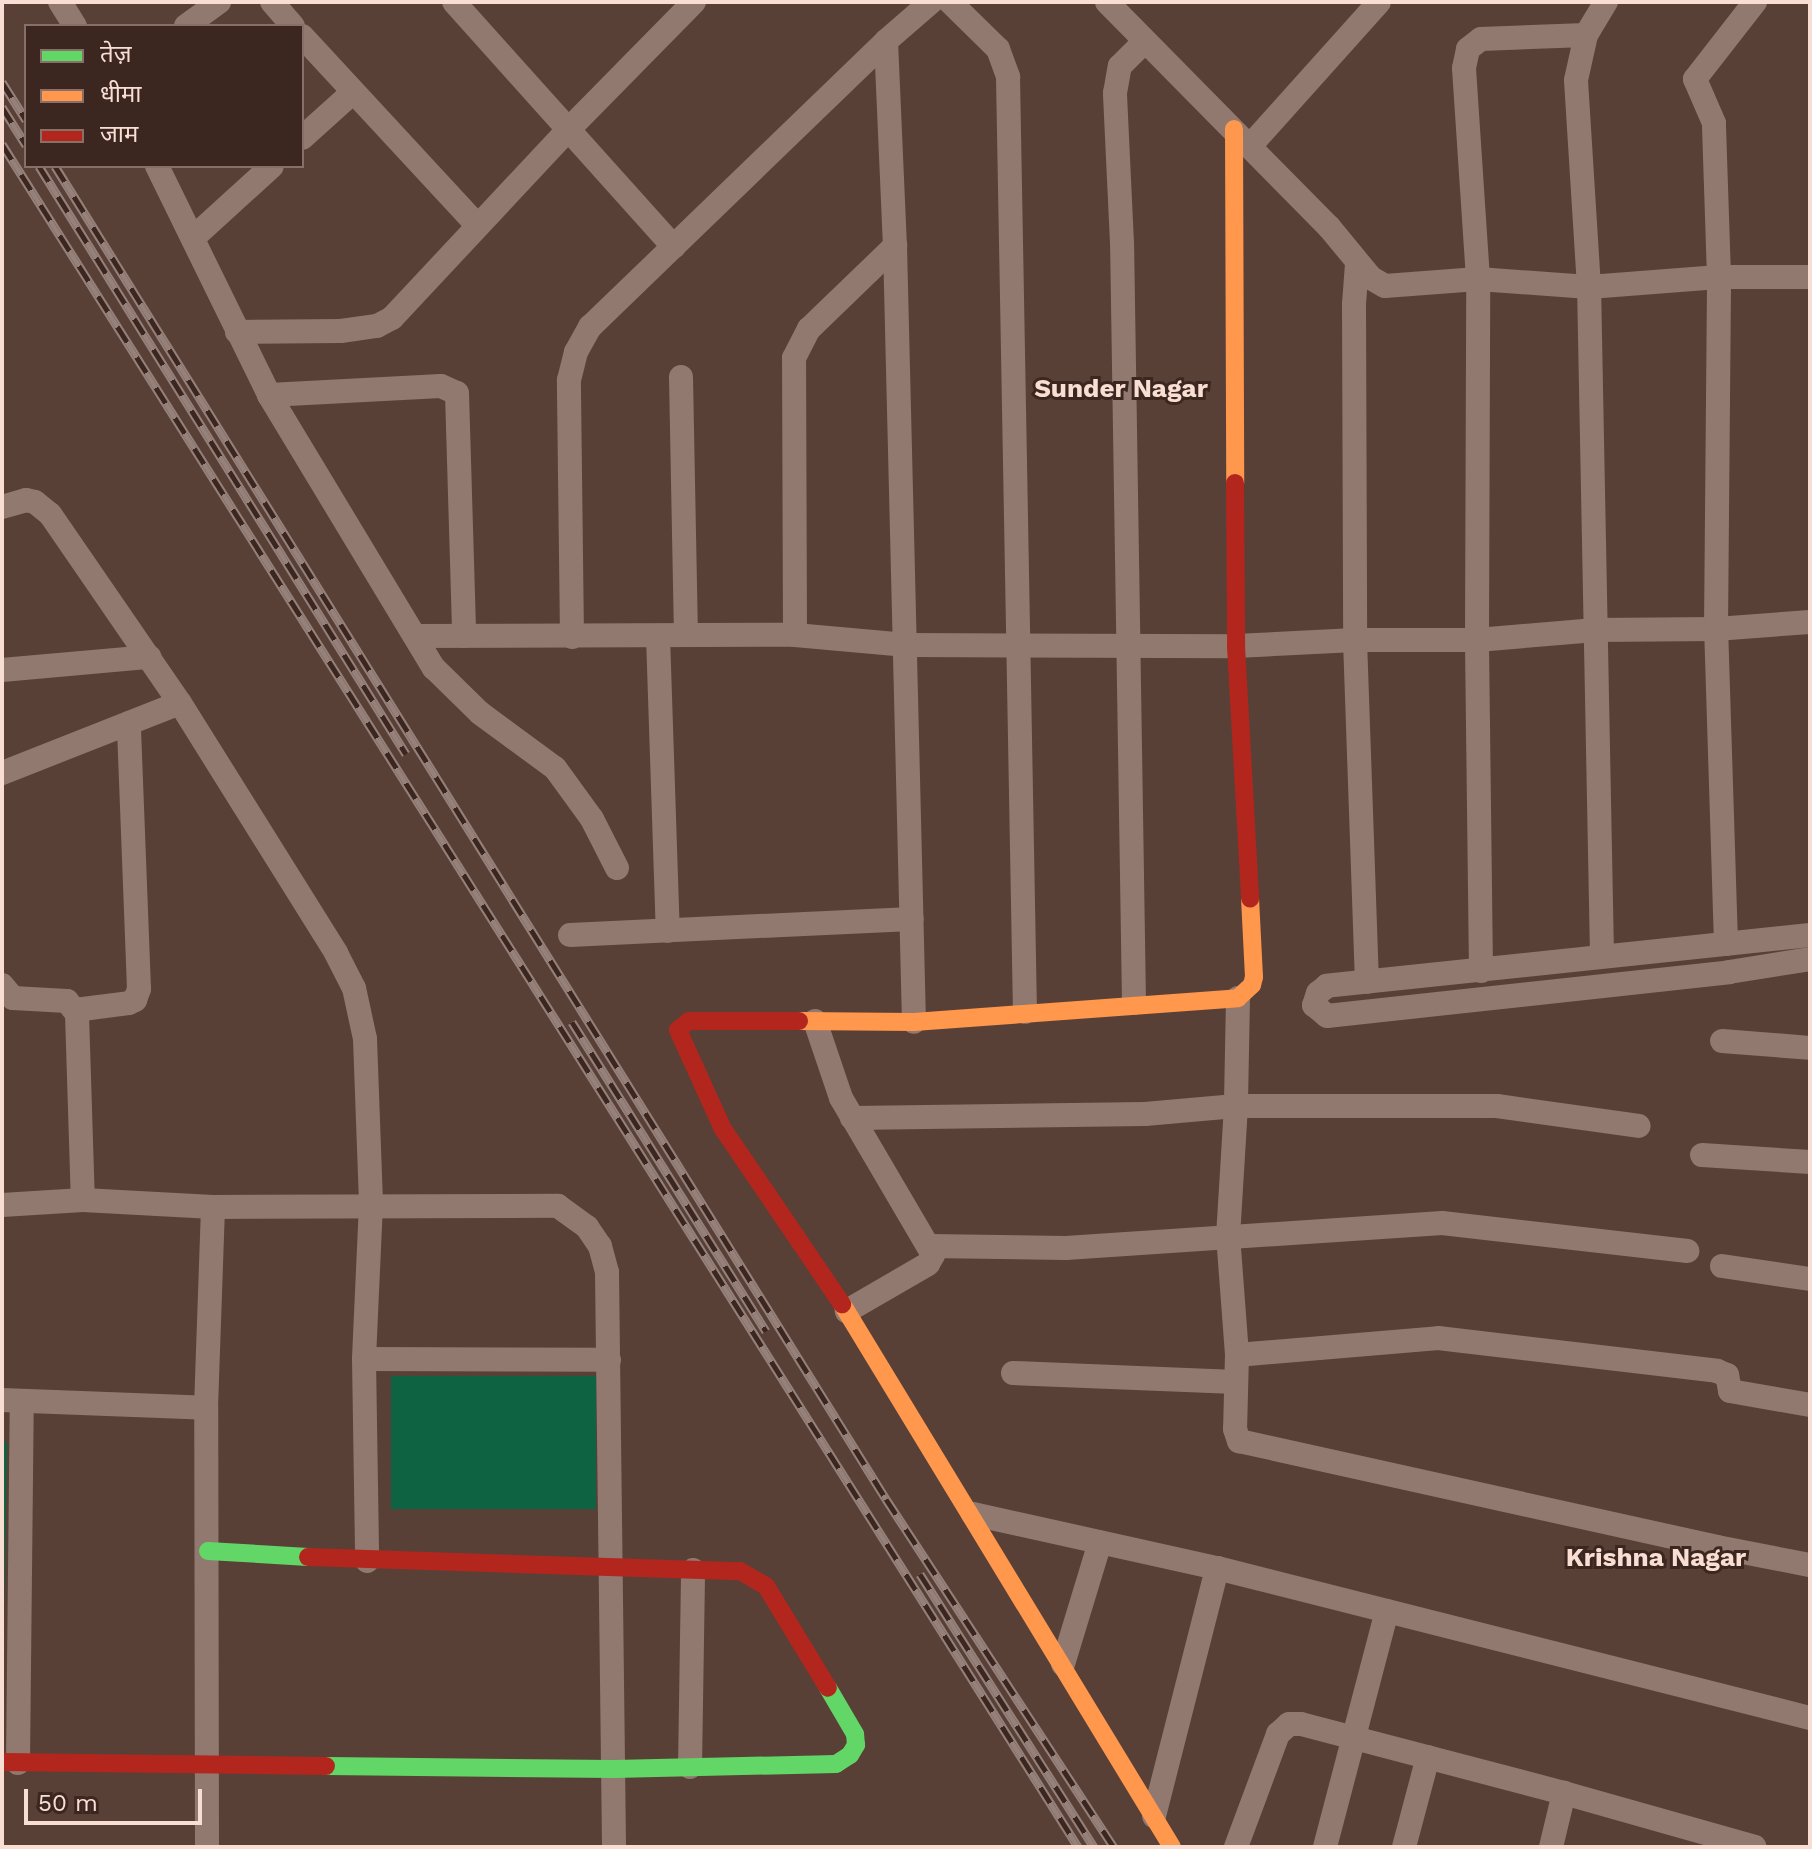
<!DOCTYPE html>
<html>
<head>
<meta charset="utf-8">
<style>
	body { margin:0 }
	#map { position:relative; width:1812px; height:1849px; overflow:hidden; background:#584037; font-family:"Work Sans","Noto Sans Devanagari",sans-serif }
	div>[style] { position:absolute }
	.green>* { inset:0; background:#0e6442; transform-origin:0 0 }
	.street>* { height:24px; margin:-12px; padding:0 12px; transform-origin:12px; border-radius:12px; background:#917970 }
	.fast>* { height:18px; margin:-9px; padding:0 9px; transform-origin:9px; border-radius:9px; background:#63d668 }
	.slow>* { height:18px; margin:-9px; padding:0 9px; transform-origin:9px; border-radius:9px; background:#ff974d }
	.jam>* { height:18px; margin:-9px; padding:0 9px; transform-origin:9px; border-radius:9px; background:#b3261e }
	.rail>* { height:9px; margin-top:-4.5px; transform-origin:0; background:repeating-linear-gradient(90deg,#3c2720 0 18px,#96817a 0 36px); box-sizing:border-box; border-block:2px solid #96817a }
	span { translate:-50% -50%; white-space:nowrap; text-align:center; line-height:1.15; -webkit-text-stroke:6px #3c2720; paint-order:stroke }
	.neighbourhood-label { font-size:26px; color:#f9ded4; font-weight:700 }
	.frame { position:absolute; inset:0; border:4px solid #f9ded4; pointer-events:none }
	.legend { position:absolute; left:24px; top:24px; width:280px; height:144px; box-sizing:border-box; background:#3c2720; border:2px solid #887068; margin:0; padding:10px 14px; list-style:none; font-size:24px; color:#f9ded4 }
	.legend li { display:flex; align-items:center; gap:16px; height:40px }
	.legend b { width:40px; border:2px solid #887068 }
	.scale { position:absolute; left:24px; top:1789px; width:178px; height:36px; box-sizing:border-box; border:4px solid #f9ded4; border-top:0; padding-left:10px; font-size:24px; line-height:28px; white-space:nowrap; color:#f9ded4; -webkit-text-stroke:6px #3c2720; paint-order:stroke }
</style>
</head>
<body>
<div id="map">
	<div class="green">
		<i style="left:596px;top:1376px;width:133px;height:205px;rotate:90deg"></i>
		<i style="clip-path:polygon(2px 1441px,7px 1442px,2px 1720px)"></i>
	</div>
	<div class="street">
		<i style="left:60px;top:2px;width:28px;rotate:58deg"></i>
		<i style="left:272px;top:2px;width:32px;rotate:49deg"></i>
		<i style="left:454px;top:2px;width:329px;rotate:48.1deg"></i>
		<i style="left:950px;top:2px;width:67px;rotate:44.4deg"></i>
		<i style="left:998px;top:49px;width:30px;rotate:70deg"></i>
		<i style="left:1008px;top:77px;width:935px;rotate:88.96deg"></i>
		<i style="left:1107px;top:2px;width:316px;rotate:45.4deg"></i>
		<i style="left:1329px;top:227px;width:66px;rotate:50.5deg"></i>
		<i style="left:1371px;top:278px;width:16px;rotate:30deg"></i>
		<i style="left:1385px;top:286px;width:93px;rotate:-4.3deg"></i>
		<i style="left:1478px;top:279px;width:111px;rotate:4.1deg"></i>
		<i style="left:1589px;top:287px;width:130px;rotate:-4.4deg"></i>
		<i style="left:1719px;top:277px;width:91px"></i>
		<i style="left:186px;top:26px;width:41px;rotate:-36deg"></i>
		<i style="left:302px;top:36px;width:258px;rotate:47.2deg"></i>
		<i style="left:886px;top:41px;width:205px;rotate:87.5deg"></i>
		<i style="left:895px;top:246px;width:776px;rotate:88.6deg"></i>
		<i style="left:302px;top:138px;width:69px;rotate:-42deg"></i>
		<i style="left:1250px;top:146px;width:193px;rotate:-48.1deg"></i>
		<i style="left:157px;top:166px;width:255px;rotate:63.9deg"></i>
		<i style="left:269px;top:395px;width:319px;rotate:58.9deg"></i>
		<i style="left:434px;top:668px;width:64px;rotate:44.4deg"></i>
		<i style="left:480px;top:713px;width:93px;rotate:36.3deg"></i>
		<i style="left:555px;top:768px;width:63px;rotate:54deg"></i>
		<i style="left:592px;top:819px;width:55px;rotate:63deg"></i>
		<i style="left:194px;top:237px;width:105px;rotate:-42.3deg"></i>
		<i style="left:1357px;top:264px;width:40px;rotate:94.3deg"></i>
		<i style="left:1354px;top:304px;width:336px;rotate:89.8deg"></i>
		<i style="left:1355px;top:640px;width:342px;rotate:88deg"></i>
		<i style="left:237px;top:332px;width:104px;rotate:-0.6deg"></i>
		<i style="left:341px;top:331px;width:36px;rotate:-8deg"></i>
		<i style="left:377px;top:326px;width:17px;rotate:-28deg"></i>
		<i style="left:392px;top:318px;width:260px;rotate:-46.9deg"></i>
		<i style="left:570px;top:128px;width:177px;rotate:-45.5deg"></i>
		<i style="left:681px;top:377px;width:257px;rotate:88.9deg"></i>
		<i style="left:269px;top:395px;width:172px;rotate:-3deg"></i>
		<i style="left:441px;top:386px;width:17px;rotate:24deg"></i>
		<i style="left:457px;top:393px;width:243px;rotate:88.3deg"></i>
		<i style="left:2px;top:507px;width:25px;rotate:-16deg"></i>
		<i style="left:26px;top:500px;width:9px;rotate:13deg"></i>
		<i style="left:35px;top:502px;width:19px;rotate:39deg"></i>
		<i style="left:50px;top:514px;width:229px;rotate:55.5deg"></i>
		<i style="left:180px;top:703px;width:295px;rotate:58deg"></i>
		<i style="left:336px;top:953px;width:39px;rotate:63deg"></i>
		<i style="left:354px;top:988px;width:52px;rotate:77.8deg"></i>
		<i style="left:365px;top:1039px;width:165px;rotate:87.9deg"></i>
		<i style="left:371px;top:1204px;width:155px;rotate:92.6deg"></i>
		<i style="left:364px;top:1359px;width:202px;rotate:89.1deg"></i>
		<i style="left:795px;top:635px;width:277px;rotate:-90.2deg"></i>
		<i style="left:794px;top:358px;width:33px;rotate:-63deg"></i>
		<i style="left:809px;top:329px;width:120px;rotate:-44deg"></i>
		<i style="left:415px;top:636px;width:380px;rotate:-0.2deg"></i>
		<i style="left:795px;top:635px;width:112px;rotate:5.1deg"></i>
		<i style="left:907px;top:645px;width:329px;rotate:0.2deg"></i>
		<i style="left:1236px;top:646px;width:119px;rotate:-2.9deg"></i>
		<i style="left:1355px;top:640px;width:122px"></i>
		<i style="left:1477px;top:640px;width:119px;rotate:-4.8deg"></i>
		<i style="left:1596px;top:630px;width:120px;rotate:-0.5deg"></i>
		<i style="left:1716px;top:629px;width:94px;rotate:-4.3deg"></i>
		<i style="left:658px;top:636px;width:295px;rotate:88.1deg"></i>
		<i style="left:572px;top:637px;width:257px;rotate:-90.7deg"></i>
		<i style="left:569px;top:380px;width:29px;rotate:-76deg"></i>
		<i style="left:576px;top:352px;width:29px;rotate:-61deg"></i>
		<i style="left:590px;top:327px;width:412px;rotate:-44deg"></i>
		<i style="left:886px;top:41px;width:60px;rotate:-40.9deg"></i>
		<i style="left:2px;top:670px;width:148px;rotate:-5.1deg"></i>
		<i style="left:2px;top:773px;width:191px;rotate:-21.5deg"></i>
		<i style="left:570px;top:935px;width:342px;rotate:-2.7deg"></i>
		<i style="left:1810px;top:935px;width:486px;rotate:174deg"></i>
		<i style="left:1327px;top:986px;width:11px;rotate:142deg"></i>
		<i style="left:1318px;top:993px;width:13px;rotate:108deg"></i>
		<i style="left:1314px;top:1005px;width:17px;rotate:40deg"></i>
		<i style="left:1327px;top:1016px;width:404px;rotate:-6.2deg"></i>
		<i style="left:1729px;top:972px;width:82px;rotate:-9.1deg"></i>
		<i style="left:1726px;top:944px;width:315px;rotate:-91.8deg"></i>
		<i style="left:1716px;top:629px;width:352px;rotate:-89.5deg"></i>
		<i style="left:1719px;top:277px;width:154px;rotate:-91.9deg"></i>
		<i style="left:1714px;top:123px;width:48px;rotate:-113.4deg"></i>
		<i style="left:1695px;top:79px;width:98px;rotate:-52.1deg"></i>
		<i style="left:1602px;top:955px;width:668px;rotate:-91.11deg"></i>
		<i style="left:1589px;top:287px;width:207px;rotate:-93.6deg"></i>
		<i style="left:1576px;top:80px;width:46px;rotate:-77.5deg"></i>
		<i style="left:1586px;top:35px;width:39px;rotate:-59deg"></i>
		<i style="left:1481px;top:971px;width:331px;rotate:-90.7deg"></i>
		<i style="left:1477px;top:640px;width:361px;rotate:-89.8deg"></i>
		<i style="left:1478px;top:279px;width:211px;rotate:-93.8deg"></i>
		<i style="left:1464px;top:68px;width:19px;rotate:-78deg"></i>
		<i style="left:1468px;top:49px;width:16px;rotate:-38deg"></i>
		<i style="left:1481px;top:39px;width:105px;rotate:-2.2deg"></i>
		<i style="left:2px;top:985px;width:17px;rotate:50deg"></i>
		<i style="left:13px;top:998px;width:54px;rotate:3.2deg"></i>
		<i style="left:67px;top:1001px;width:16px;rotate:52deg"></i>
		<i style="left:77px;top:1014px;width:186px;rotate:88.2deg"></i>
		<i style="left:1238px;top:998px;width:108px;rotate:91.1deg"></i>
		<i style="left:1236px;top:1106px;width:129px;rotate:93.5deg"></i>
		<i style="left:1228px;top:1235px;width:120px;rotate:85.7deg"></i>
		<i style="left:1237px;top:1355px;width:74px;rotate:91.5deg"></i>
		<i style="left:1235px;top:1429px;width:13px;rotate:72deg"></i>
		<i style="left:1239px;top:1441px;width:490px;rotate:12.5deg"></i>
		<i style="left:1717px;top:1547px;width:95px;rotate:11deg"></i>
		<i style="left:1134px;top:1003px;width:760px;rotate:-90.9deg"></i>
		<i style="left:1122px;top:243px;width:150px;rotate:-92.7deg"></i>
		<i style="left:1115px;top:93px;width:27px;rotate:-80deg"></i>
		<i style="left:1120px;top:66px;width:34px;rotate:-45deg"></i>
		<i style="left:75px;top:1010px;width:54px;rotate:-7.4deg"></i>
		<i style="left:129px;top:1003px;width:7px;rotate:-27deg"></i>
		<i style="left:135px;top:1000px;width:12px;rotate:-70deg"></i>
		<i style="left:139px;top:989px;width:266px;rotate:-92.2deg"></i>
		<i style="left:815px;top:1021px;width:81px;rotate:71.3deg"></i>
		<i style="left:841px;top:1098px;width:182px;rotate:59.6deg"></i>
		<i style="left:933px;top:1255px;width:10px;rotate:119deg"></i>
		<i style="left:928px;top:1264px;width:94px;rotate:149.9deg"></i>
		<i style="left:1722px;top:1041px;width:88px;rotate:4.5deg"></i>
		<i style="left:852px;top:1118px;width:293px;rotate:-0.8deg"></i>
		<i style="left:1145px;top:1114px;width:91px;rotate:-5deg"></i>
		<i style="left:1236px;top:1106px;width:261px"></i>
		<i style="left:1497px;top:1106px;width:143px;rotate:8deg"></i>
		<i style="left:1702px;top:1155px;width:108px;rotate:3.7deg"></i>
		<i style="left:2px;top:1205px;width:81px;rotate:-3.5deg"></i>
		<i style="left:83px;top:1200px;width:130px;rotate:3.1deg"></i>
		<i style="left:213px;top:1207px;width:345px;rotate:-0.2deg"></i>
		<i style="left:558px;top:1206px;width:36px;rotate:36deg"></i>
		<i style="left:587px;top:1227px;width:23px;rotate:56deg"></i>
		<i style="left:600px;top:1246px;width:27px;rotate:75deg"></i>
		<i style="left:607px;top:1272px;width:575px;rotate:89.3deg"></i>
		<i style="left:929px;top:1246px;width:137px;rotate:0.8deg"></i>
		<i style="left:1066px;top:1248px;width:377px;rotate:-3.8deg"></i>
		<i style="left:1442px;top:1223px;width:247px;rotate:6.5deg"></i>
		<i style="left:1722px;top:1266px;width:89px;rotate:8.4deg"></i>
		<i style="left:1237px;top:1355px;width:202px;rotate:-4.8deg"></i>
		<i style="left:1438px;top:1338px;width:281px;rotate:6.7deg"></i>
		<i style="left:1717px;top:1371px;width:11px;rotate:22deg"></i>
		<i style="left:1727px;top:1375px;width:16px;rotate:79deg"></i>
		<i style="left:1730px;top:1391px;width:81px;rotate:9.9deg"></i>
		<i style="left:364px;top:1359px;width:245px;rotate:0.2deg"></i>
		<i style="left:1013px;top:1373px;width:223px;rotate:2.3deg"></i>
		<i style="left:2px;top:1400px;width:204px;rotate:2.2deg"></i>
		<i style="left:973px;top:1514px;width:250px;rotate:12.5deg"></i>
		<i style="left:1217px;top:1568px;width:612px;rotate:14.2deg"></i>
		<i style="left:1063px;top:1664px;width:127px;rotate:-73.1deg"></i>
		<i style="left:18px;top:1763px;width:362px;rotate:-89.4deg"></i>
		<i style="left:690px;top:1767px;width:197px;rotate:-89.1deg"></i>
		<i style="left:1154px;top:1816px;width:256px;rotate:-75.7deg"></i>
		<i style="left:207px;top:1847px;width:439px;rotate:-90.1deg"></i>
		<i style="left:206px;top:1408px;width:201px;rotate:-88deg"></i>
		<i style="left:1236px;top:1847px;width:121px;rotate:-69.6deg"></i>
		<i style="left:1278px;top:1734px;width:15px;rotate:-42deg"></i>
		<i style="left:1289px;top:1724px;width:12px"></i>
		<i style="left:1301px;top:1724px;width:272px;rotate:14.7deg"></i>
		<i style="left:1564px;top:1793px;width:198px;rotate:15.8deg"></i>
		<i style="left:1325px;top:1847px;width:244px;rotate:-75.3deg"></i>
		<i style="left:1404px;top:1847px;width:93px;rotate:-75.1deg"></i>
		<i style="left:1551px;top:1847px;width:56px;rotate:-76.5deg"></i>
	</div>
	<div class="fast">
		<i style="left:208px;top:1551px;width:100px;rotate:3.4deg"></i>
		<i style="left:326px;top:1766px;width:288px;rotate:0.6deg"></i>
		<i style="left:614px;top:1769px;width:222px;rotate:-1.3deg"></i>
		<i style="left:836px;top:1764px;width:17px;rotate:-33deg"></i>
		<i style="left:850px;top:1755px;width:12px;rotate:-59deg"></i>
		<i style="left:856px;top:1745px;width:11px;rotate:-95deg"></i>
		<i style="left:855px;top:1734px;width:53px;rotate:-120.4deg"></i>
	</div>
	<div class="slow">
		<i style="left:1234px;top:129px;width:354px;rotate:89.8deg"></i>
		<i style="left:799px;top:1021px;width:115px;rotate:0.5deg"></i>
		<i style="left:914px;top:1022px;width:325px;rotate:-4.2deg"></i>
		<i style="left:1238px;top:998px;width:19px;rotate:-43deg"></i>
		<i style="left:1252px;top:985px;width:8px;rotate:-76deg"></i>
		<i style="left:1254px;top:977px;width:78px;rotate:-92.9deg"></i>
		<i style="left:842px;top:1304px;width:635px;rotate:58.71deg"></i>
	</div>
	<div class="jam">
		<i style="left:1235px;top:483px;width:163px;rotate:89.6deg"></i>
		<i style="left:1236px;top:646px;width:253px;rotate:86.8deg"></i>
		<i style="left:799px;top:1021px;width:110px;rotate:180deg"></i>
		<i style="left:689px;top:1021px;width:14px;rotate:141deg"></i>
		<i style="left:678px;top:1030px;width:109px;rotate:65.6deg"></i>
		<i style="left:723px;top:1129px;width:212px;rotate:55.8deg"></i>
		<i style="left:308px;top:1557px;width:432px;rotate:1.9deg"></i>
		<i style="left:740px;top:1571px;width:30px;rotate:30deg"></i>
		<i style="left:766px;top:1586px;width:119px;rotate:58.7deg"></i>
		<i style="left:2px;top:1762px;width:324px;rotate:0.7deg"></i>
	</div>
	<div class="rail">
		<i style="left:2px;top:82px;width:45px;rotate:57.7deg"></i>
		<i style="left:2px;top:107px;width:45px;rotate:57.7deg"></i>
		<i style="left:2px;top:144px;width:2014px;rotate:57.71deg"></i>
		<i style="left:39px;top:166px;width:693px;rotate:58.03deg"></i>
		<i style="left:55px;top:166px;width:1571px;rotate:58.06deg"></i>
		<i style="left:886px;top:1499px;width:416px;rotate:56.8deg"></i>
		<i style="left:572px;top:1022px;width:365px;rotate:57.9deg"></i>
		<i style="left:920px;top:1574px;width:324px;rotate:57.5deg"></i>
	</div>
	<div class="neighbourhood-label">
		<span style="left:1121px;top:389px">Sunder Nagar</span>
		<span style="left:1656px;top:1558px">Krishna Nagar</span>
	</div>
	<div class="frame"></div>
	<ul class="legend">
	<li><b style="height:10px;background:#63d668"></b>तेज़</li>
	<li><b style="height:10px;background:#ff974d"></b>धीमा</li>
	<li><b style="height:10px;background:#b3261e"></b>जाम</li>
	</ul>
	<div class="scale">50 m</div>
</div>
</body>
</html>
